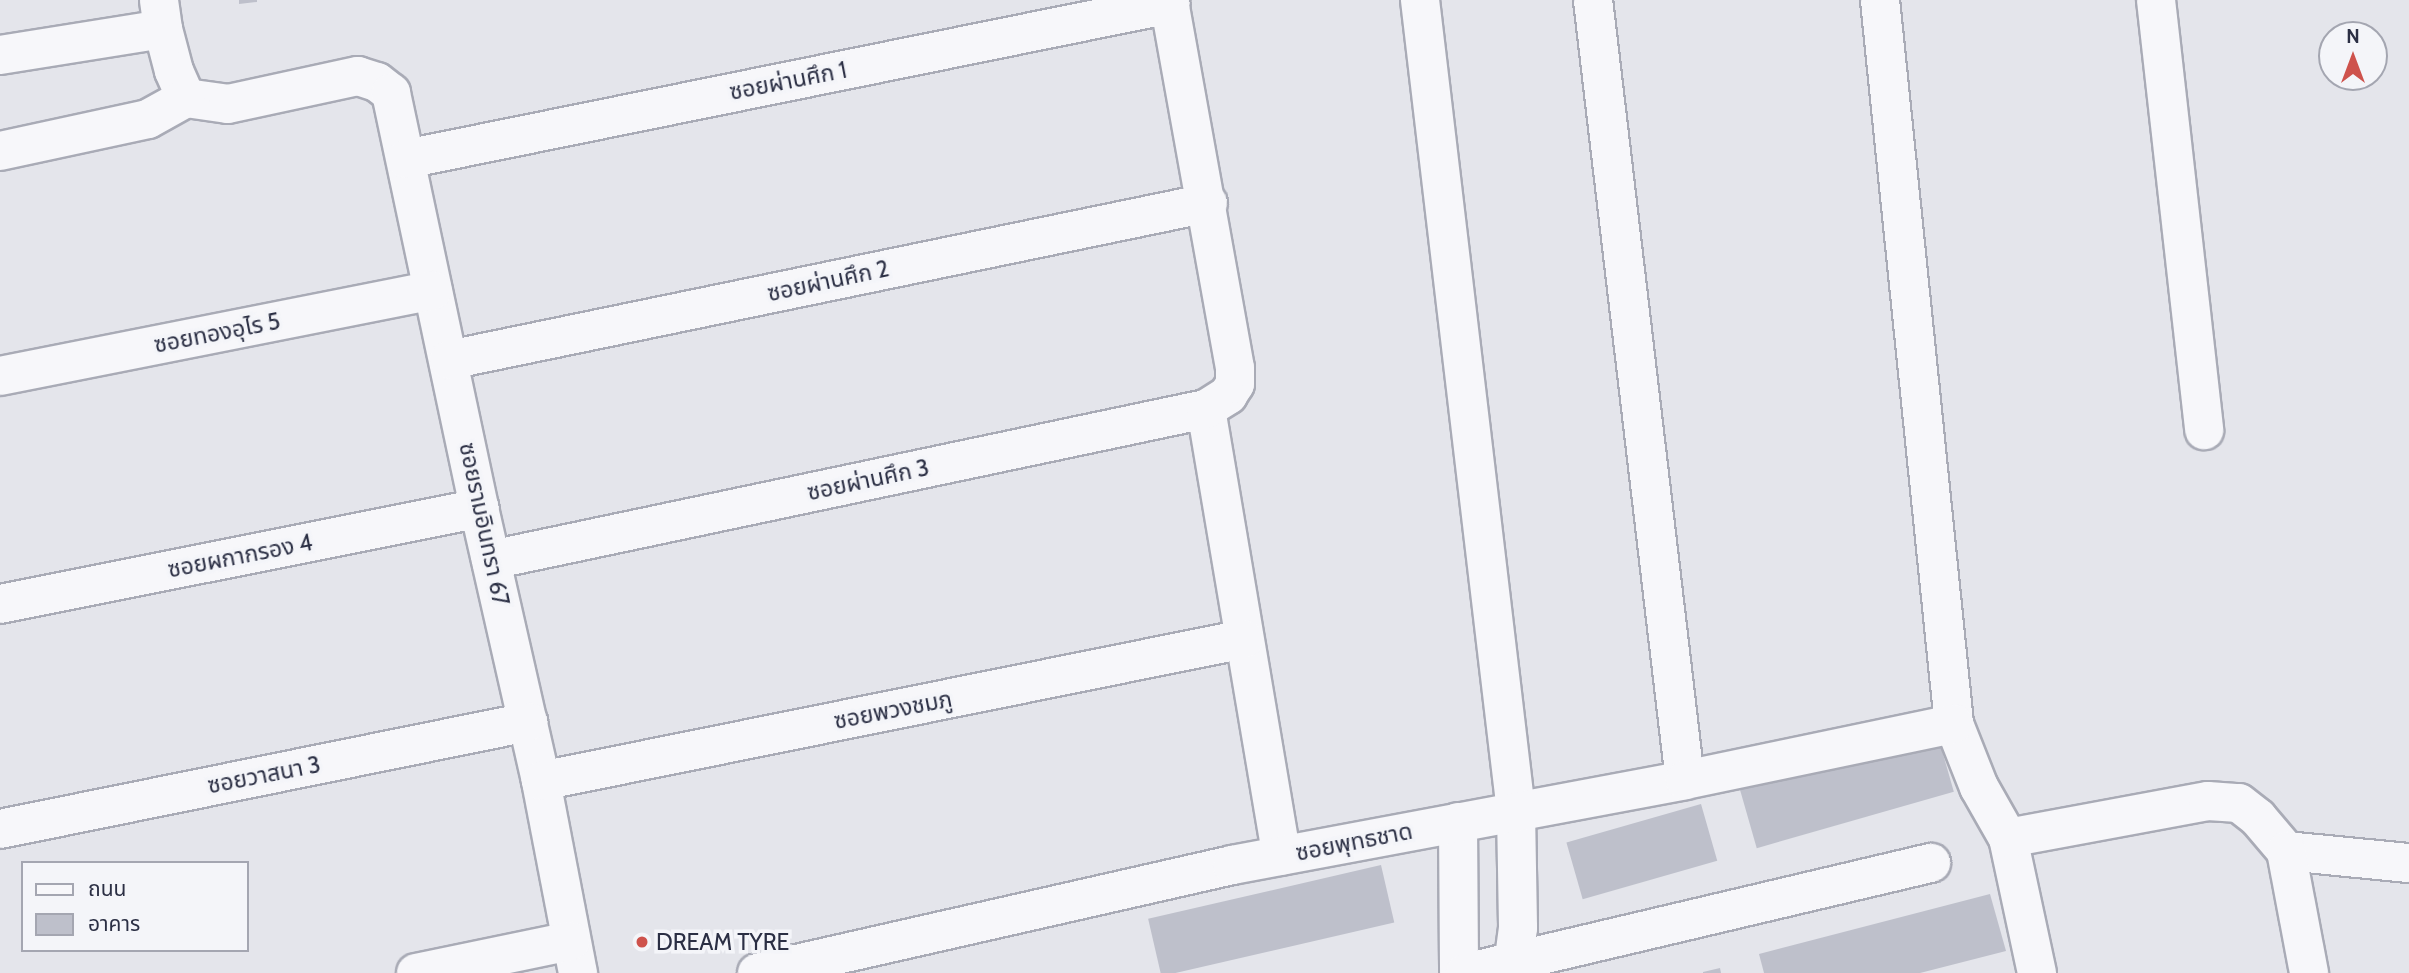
<!DOCTYPE html>
<html>
<head>
<meta charset="utf-8">
<style>
	body { margin:0 }
	#map { position:relative; width:2409px; height:973px; overflow:hidden; background:#e4e5eb; font-family:Cabin,"Noto Sans Thai",sans-serif }
	div>[style] { position:absolute }
	.building>* { inset:0; background:#bec0cb; transform-origin:0 0 }
	.roads { filter:drop-shadow(2px 0 #a9abb6) drop-shadow(-2px 0 #a9abb6) drop-shadow(0 2px #a9abb6) drop-shadow(0 -2px #a9abb6) }
	.minor>* { height:38px; margin:-19px; padding:0 19px; transform-origin:19px; border-radius:19px; background:#f7f7fa }
	.dots>* { width:19px; height:19px; translate:-50% -50%; box-sizing:border-box; border:4px solid #f4f5f9; border-radius:50% }
	span { translate:-50% -50%; white-space:nowrap; text-align:center; line-height:1.15; -webkit-text-stroke:7px #f4f5f9; paint-order:stroke }
	.street-label { font-size:23px; color:#2b2f44 }
	.poi-label { font-size:23px; color:#2b2f44 }
	.left { translate:0 -50%; text-align:left }
	.legend { position:absolute; left:21px; top:861px; width:228px; height:91px; box-sizing:border-box; background:#f4f5f9; border:2px solid #a4a6b1; margin:0; padding:9px 12px; list-style:none; font-size:21px; color:#2b2f44 }
	.legend li { display:flex; align-items:center; gap:14px; height:35px }
	.legend b { width:35px; border:2px solid #a4a6b1 }
	.north { position:absolute; left:2318px; top:21px; width:70px; height:70px; box-sizing:border-box; background:#f4f5f9; border:2px solid #a4a6b1; border-radius:50%; rotate:0deg; font-size:19px; font-weight:700; line-height:28px; text-align:center; color:#2b2f44 }
	.north::after { content:''; display:block; margin:auto; width:24px; height:32px; background:#ce524c; clip-path:polygon(50% 0,100% 100%,50% 72%,0 100%) }
</style>
</head>
<body>
<div id="map">
	<div class="building">
		<i style="clip-path:polygon(239px 0,257px 0,257px 2px,239px 4px)"></i>
		<i style="left:1937px;top:733px;width:61px;height:205px;rotate:74deg"></i>
		<i style="left:1701px;top:804px;width:59px;height:140px;rotate:74deg"></i>
		<i style="left:1381px;top:865px;width:59px;height:239px;rotate:77deg"></i>
		<i style="clip-path:polygon(1990px 894px,2006px 951px,1920px 973px,1764px 973px,1759px 954px)"></i>
		<i style="clip-path:polygon(1720px 968px,1721px 973px,1703px 973px,1703px 972px)"></i>
	</div>
	<div class="roads">
		<div class="minor">
			<i style="left:1420px;top:0;width:817px;rotate:83.25deg"></i>
			<i style="left:1516px;top:811px;width:117px;rotate:89deg"></i>
			<i style="left:1518px;top:928px;width:45px;rotate:97.6deg"></i>
			<i style="left:1593px;top:0;width:785px;rotate:83.27deg"></i>
			<i style="left:1880px;top:0;width:728px;rotate:84.16deg"></i>
			<i style="left:1954px;top:724px;width:68px;rotate:68.4deg"></i>
			<i style="left:1979px;top:787px;width:59px;rotate:60.4deg"></i>
			<i style="left:2156px;top:0;width:433px;rotate:83.6deg"></i>
			<i style="left:163px;top:29px;width:43px;rotate:75.3deg"></i>
			<i style="left:174px;top:71px;width:30px;rotate:66deg"></i>
			<i style="left:0;top:55px;width:165px;rotate:-9.1deg"></i>
			<i style="left:163px;top:29px;width:29px;rotate:-98deg"></i>
			<i style="left:186px;top:98px;width:42px;rotate:8.1deg"></i>
			<i style="left:228px;top:104px;width:133px;rotate:-12.2deg"></i>
			<i style="left:358px;top:76px;width:20px;rotate:18deg"></i>
			<i style="left:377px;top:82px;width:18px;rotate:38deg"></i>
			<i style="left:391px;top:93px;width:424px;rotate:78deg"></i>
			<i style="left:479px;top:508px;width:280px;rotate:77.2deg"></i>
			<i style="left:541px;top:781px;width:196px;rotate:79.1deg"></i>
			<i style="left:0;top:151px;width:151px;rotate:-12.2deg"></i>
			<i style="left:148px;top:119px;width:43px;rotate:-28.9deg"></i>
			<i style="left:406px;top:159px;width:780px;rotate:-11.47deg"></i>
			<i style="left:449px;top:360px;width:775px;rotate:-11.69deg"></i>
			<i style="left:0;top:376px;width:441px;rotate:-11.2deg"></i>
			<i style="left:1206px;top:409px;width:453px;rotate:80.4deg"></i>
			<i style="left:491px;top:560px;width:731px;rotate:-11.93deg"></i>
			<i style="left:1206px;top:409px;width:26px;rotate:-32deg"></i>
			<i style="left:1228px;top:395px;width:13px;rotate:-58deg"></i>
			<i style="left:1235px;top:384px;width:16px;rotate:-90deg"></i>
			<i style="left:1235px;top:368px;width:374px;rotate:-100.2deg"></i>
			<i style="left:0;top:604px;width:489px;rotate:-11.3deg"></i>
			<i style="left:541px;top:781px;width:717px;rotate:-11.42deg"></i>
			<i style="left:1458px;top:822px;width:151px;rotate:89.6deg"></i>
			<i style="left:0;top:829px;width:539px;rotate:-11.46deg"></i>
			<i style="left:2286px;top:851px;width:124px;rotate:5.6deg"></i>
			<i style="left:416px;top:973px;width:158px;rotate:-11.7deg"></i>
			<i style="left:757px;top:973px;width:487px;rotate:-12.8deg"></i>
			<i style="left:1232px;top:865px;width:461px;rotate:-10.6deg"></i>
			<i style="left:1685px;top:780px;width:275px;rotate:-11.8deg"></i>
			<i style="left:1465px;top:973px;width:479px;rotate:-13.3deg"></i>
			<i style="left:2037px;top:973px;width:138px;rotate:-102.1deg"></i>
			<i style="left:2008px;top:838px;width:203px;rotate:-10.5deg"></i>
			<i style="left:2208px;top:801px;width:31px;rotate:4deg"></i>
			<i style="left:2239px;top:803px;width:24px;rotate:38deg"></i>
			<i style="left:2258px;top:818px;width:43px;rotate:49.7deg"></i>
			<i style="left:2286px;top:851px;width:124px;rotate:79.3deg"></i>
		</div>
	</div>
	<div class="dots">
		<i style="left:642px;top:942px;background:#ce524c"></i>
	</div>
	<div class="street-label">
		<span style="left:788px;top:81px;rotate:-11deg">ซอยผ่านศึก 1</span>
		<span style="left:828px;top:281px;rotate:-12deg">ซอยผ่านศึก 2</span>
		<span style="left:217px;top:333px;rotate:-11deg">ซอยทองอุไร 5</span>
		<span style="left:868px;top:480px;rotate:-12deg">ซอยผ่านศึก 3</span>
		<span style="left:484px;top:524px;rotate:78deg">ซอยรามอินทรา 67</span>
		<span style="left:240px;top:556px;rotate:-11deg">ซอยผกากรอง 4</span>
		<span style="left:893px;top:710px;rotate:-11deg">ซอยพวงชมภู</span>
		<span style="left:264px;top:775px;rotate:-11deg">ซอยวาสนา 3</span>
		<span style="left:1354px;top:842px;rotate:-11deg">ซอยพุทธชาด</span>
	</div>
	<div class="poi-label">
		<span class="left" style="left:656px;top:942px">DREAM TYRE</span>
	</div>
	<ul class="legend">
	<li><b style="height:9px;background:#f7f7fa"></b>ถนน</li>
	<li><b style="height:19px;background:#bec0cb"></b>อาคาร</li>
	</ul>
	<div class="north">N</div>
</div>
</body>
</html>
